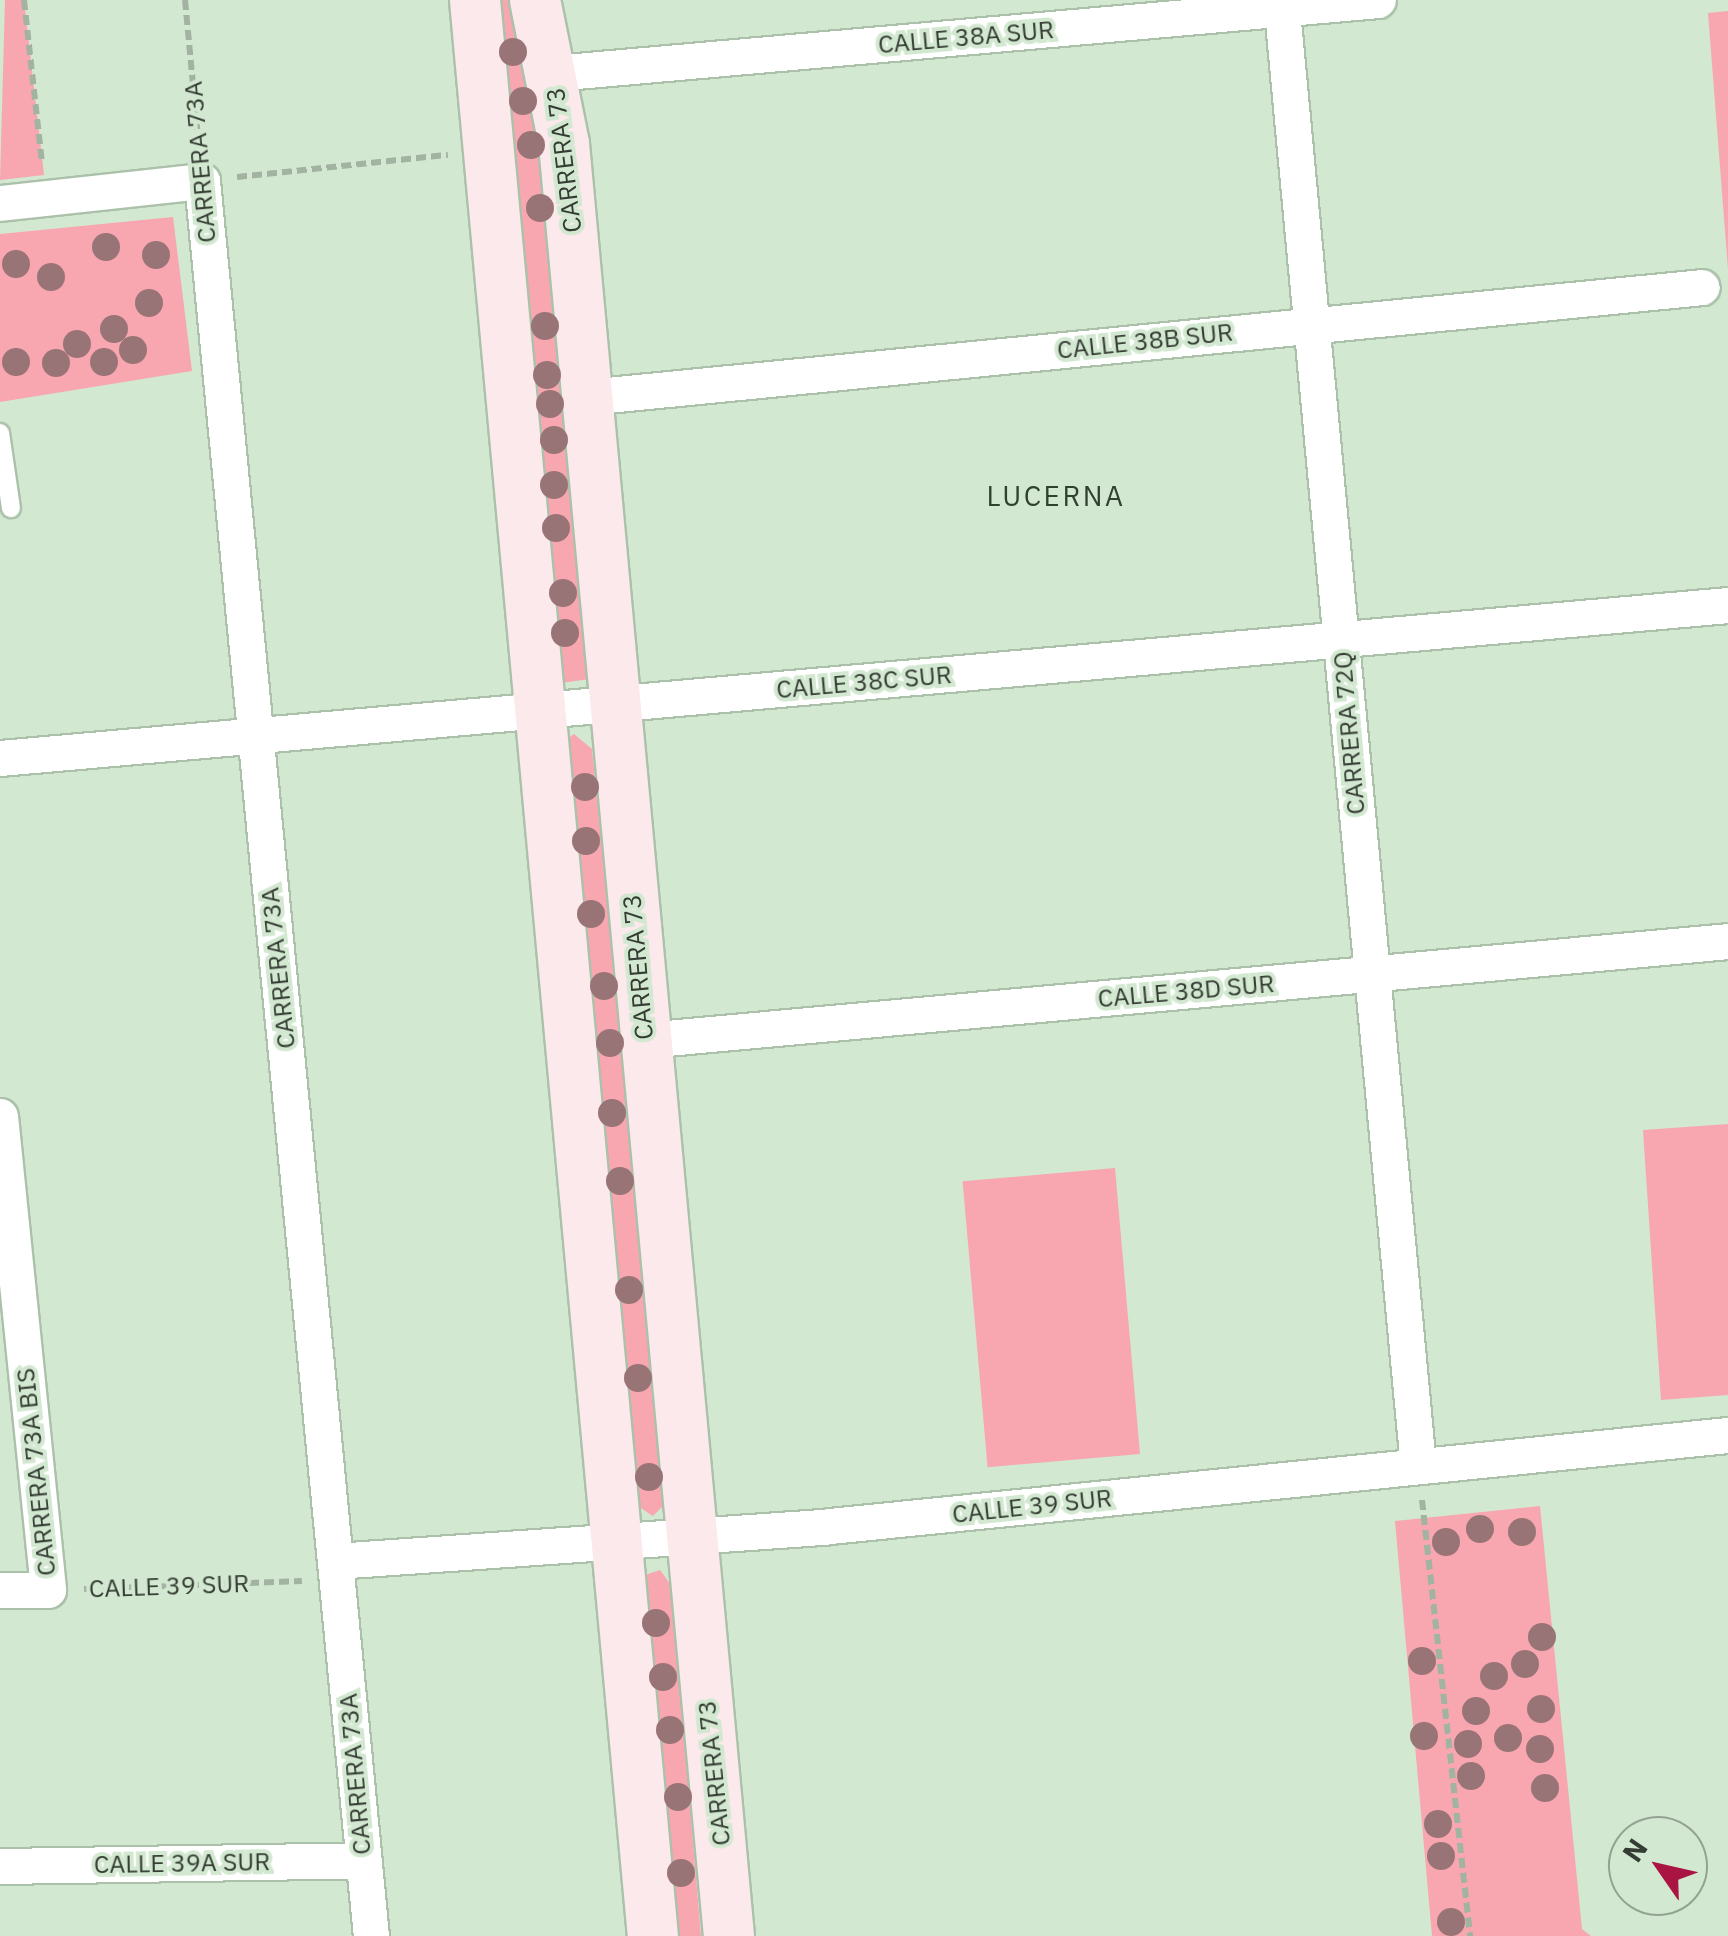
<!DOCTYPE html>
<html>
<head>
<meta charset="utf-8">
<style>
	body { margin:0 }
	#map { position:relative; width:1728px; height:1936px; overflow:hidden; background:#d3e8d1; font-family:"IBM Plex Sans",sans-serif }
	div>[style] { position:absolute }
	.green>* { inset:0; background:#f8a6b0; transform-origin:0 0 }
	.path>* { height:6px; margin-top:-3px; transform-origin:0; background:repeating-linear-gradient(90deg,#a2b3a1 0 10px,transparent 0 15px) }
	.roads { filter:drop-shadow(2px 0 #abc1aa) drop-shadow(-2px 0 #abc1aa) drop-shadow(0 2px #abc1aa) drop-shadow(0 -2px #abc1aa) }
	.lane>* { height:18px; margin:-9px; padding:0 9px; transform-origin:9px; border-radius:9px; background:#fff }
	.street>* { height:35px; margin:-17.5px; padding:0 17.5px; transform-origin:17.5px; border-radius:17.5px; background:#fff }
	.secondary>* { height:50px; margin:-25px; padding:0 25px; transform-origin:25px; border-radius:25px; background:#fbe9ec }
	.trees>* { width:28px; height:28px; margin:-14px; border-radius:50%; background:#997476 }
	span { translate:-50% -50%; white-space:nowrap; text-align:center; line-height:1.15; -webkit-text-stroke:8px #d3e8d1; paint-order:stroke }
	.street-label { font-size:25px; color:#343c33 }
	.neighbourhood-label { font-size:28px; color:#30412f; letter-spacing:2.5px }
	.north { position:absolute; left:1608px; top:1816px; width:100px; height:100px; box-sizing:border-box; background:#d3e8d1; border:2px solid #93a392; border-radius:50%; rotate:304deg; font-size:28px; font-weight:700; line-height:40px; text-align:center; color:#343c33 }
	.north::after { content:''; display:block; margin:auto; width:35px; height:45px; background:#a91443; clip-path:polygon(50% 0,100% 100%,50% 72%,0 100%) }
</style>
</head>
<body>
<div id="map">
	<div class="green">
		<i style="clip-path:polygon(5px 0,24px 0,44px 175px,0 180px)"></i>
		<i style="clip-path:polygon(499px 0,511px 0,553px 171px,590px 679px,554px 684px)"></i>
		<i style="clip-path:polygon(1728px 11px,1728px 269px,1708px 13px)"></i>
		<i style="clip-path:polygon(173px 217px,192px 371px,0 402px,0 234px)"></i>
		<i style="clip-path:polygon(574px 734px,592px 749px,668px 1501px,653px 1516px,636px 1505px,564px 741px)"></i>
		<i style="clip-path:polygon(1728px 1124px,1728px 1395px,1661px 1400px,1643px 1130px)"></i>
		<i style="left:1115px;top:1168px;width:287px;height:153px;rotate:85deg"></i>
		<i style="clip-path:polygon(1540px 1506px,1582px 1929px,1591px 1936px,1432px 1936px,1395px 1521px)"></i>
		<i style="clip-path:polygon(660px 1570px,671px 1585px,701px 1936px,669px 1936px,642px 1576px)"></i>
	</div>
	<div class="path">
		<i style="left:24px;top:0;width:163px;rotate:83.7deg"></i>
		<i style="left:185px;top:0;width:149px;rotate:84.6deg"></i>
		<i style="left:237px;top:177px;width:212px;rotate:-6deg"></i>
		<i style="left:1422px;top:1500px;width:439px;rotate:83.7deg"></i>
		<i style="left:84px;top:1589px;width:218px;rotate:-2.1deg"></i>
	</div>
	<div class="roads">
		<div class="lane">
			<i style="left:0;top:433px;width:76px;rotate:81.7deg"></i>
		</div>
		<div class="street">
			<i style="left:1281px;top:0;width:1472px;rotate:84.66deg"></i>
			<i style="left:554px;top:73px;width:827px;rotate:-5.06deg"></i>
			<i style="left:0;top:203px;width:203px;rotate:-6.2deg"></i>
			<i style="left:202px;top:181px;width:1763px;rotate:84.5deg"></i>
			<i style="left:587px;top:397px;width:1120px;rotate:-5.63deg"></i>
			<i style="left:0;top:758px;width:1735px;rotate:-5.06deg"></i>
			<i style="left:645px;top:1040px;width:1088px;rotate:-5.22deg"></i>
			<i style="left:0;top:1116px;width:476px;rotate:84.2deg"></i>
			<i style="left:48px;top:1590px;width:48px;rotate:180deg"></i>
			<i style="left:335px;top:1561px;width:496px;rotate:-4deg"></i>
			<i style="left:830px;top:1526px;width:903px;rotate:-5.79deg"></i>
			<i style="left:0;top:1866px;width:363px;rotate:-0.9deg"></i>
		</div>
		<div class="secondary">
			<i style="left:475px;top:0;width:1944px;rotate:84.75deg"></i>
			<i style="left:535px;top:0;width:147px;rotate:78.6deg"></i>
			<i style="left:564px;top:144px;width:1800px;rotate:84.74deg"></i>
		</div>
	</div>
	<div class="trees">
		<i style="left:513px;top:52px"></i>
		<i style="left:523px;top:101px"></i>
		<i style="left:531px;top:145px"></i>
		<i style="left:540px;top:208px"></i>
		<i style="left:106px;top:247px"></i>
		<i style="left:156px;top:255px"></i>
		<i style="left:16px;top:264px"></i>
		<i style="left:51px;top:277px"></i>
		<i style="left:149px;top:303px"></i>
		<i style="left:545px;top:326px"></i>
		<i style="left:114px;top:329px"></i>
		<i style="left:77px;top:344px"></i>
		<i style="left:133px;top:350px"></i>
		<i style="left:16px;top:362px"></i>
		<i style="left:104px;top:362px"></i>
		<i style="left:56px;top:363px"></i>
		<i style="left:547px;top:375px"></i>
		<i style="left:550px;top:404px"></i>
		<i style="left:554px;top:440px"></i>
		<i style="left:554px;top:485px"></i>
		<i style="left:556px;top:528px"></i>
		<i style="left:563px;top:593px"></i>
		<i style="left:565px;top:633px"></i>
		<i style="left:585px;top:787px"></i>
		<i style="left:586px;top:841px"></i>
		<i style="left:591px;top:914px"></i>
		<i style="left:604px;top:986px"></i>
		<i style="left:610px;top:1043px"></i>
		<i style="left:612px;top:1113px"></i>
		<i style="left:620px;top:1181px"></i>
		<i style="left:629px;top:1290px"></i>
		<i style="left:638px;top:1378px"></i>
		<i style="left:649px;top:1477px"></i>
		<i style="left:1480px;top:1529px"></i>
		<i style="left:1522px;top:1532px"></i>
		<i style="left:1446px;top:1542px"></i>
		<i style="left:656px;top:1623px"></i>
		<i style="left:1542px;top:1637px"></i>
		<i style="left:1422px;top:1661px"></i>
		<i style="left:1525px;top:1664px"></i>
		<i style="left:1494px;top:1676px"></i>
		<i style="left:663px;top:1677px"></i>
		<i style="left:1541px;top:1709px"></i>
		<i style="left:1476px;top:1711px"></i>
		<i style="left:670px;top:1730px"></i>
		<i style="left:1424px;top:1736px"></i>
		<i style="left:1508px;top:1738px"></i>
		<i style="left:1468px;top:1744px"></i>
		<i style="left:1540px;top:1749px"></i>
		<i style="left:1471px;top:1776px"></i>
		<i style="left:1545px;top:1788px"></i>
		<i style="left:678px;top:1797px"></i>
		<i style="left:1438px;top:1824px"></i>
		<i style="left:1441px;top:1856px"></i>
		<i style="left:681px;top:1873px"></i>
		<i style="left:1451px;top:1922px"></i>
	</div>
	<div class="street-label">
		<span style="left:966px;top:37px;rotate:-5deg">CALLE 38A SUR</span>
		<span style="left:564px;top:160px;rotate:-97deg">CARRERA 73</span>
		<span style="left:200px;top:162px;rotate:-95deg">CARRERA 73A</span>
		<span style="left:1145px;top:341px;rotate:-6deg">CALLE 38B SUR</span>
		<span style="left:864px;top:682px;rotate:-5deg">CALLE 38C SUR</span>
		<span style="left:1349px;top:733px;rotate:-95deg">CARRERA 72Q</span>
		<span style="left:638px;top:967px;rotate:-95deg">CARRERA 73</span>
		<span style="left:278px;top:968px;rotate:-96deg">CARRERA 73A</span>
		<span style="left:1186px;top:991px;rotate:-5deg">CALLE 38D SUR</span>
		<span style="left:36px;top:1472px;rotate:-96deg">CARRERA 73A BIS</span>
		<span style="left:1032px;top:1506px;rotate:-6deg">CALLE 39 SUR</span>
		<span style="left:169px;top:1586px;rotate:-2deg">CALLE 39 SUR</span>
		<span style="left:714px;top:1773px;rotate:-96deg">CARRERA 73</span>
		<span style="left:355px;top:1774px;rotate:-95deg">CARRERA 73A</span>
		<span style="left:182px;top:1863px;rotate:-1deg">CALLE 39A SUR</span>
	</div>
	<div class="neighbourhood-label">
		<span style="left:1056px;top:496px">LUCERNA</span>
	</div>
	<div class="north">N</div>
</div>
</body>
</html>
